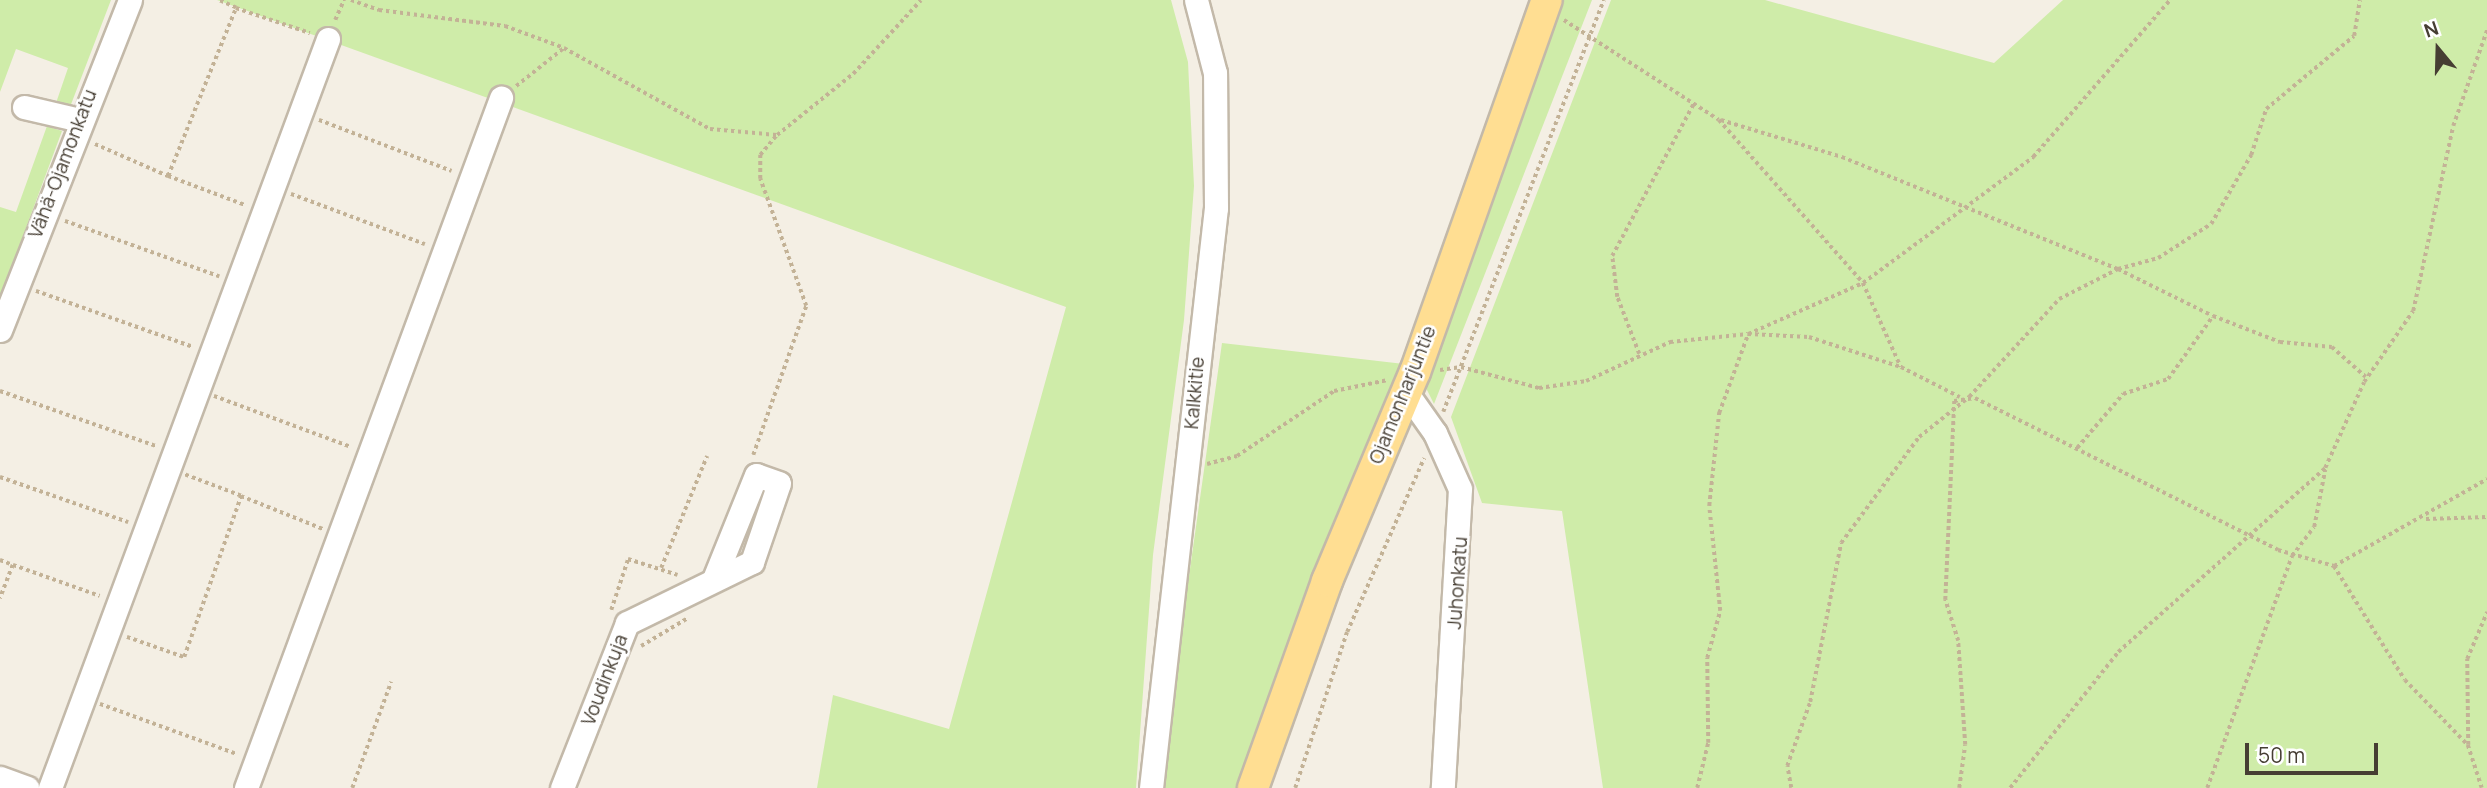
<!DOCTYPE html>
<html>
<head>
<meta charset="utf-8">
<style>
	body { margin:0 }
	#map { position:relative; width:2487px; height:788px; overflow:hidden; background:#f4efe4; font-family:Manrope,sans-serif }
	div>[style] { position:absolute }
	.green>* { inset:0; background:#cfeca9 }
	.path>* { height:3.5px; margin-top:-1.75px; transform-origin:0; background:repeating-linear-gradient(90deg,#c3b296 0 3.5px,transparent 0 7px) }
	.roads { filter:drop-shadow(2px 0 #c3b9a9) drop-shadow(-2px 0 #c3b9a9) drop-shadow(0 2px #c3b9a9) drop-shadow(0 -2px #c3b9a9) }
	.minor>* { height:23px; margin:-11.5px; padding:0 11.5px; transform-origin:11.5px; border-radius:11.5px; background:#fff }
	.major>* { height:30px; margin:-15px; padding:0 15px; transform-origin:15px; border-radius:15px; background:#ffde92 }
	span { translate:-50% -50%; white-space:nowrap; text-align:center; line-height:1.15; -webkit-text-stroke:5px #fff; paint-order:stroke }
	.street-label { font-size:19px; color:#463e33 }
	.north { position:absolute; left:2403px; top:14px; width:70px; height:70px; -webkit-text-stroke:5px #fff; paint-order:stroke; rotate:341deg; font-size:19px; font-weight:700; line-height:28px; text-align:center; color:#463e33 }
	.north::after { content:''; display:block; margin:auto; width:24px; height:32px; background:#463e33; clip-path:polygon(50% 0,100% 100%,50% 72%,0 100%) }
	.scale { position:absolute; left:2245px; top:743px; width:133px; height:32px; box-sizing:border-box; border:4px solid #463e33; border-top:0; padding-left:9px; font-size:21px; line-height:24px; white-space:nowrap; color:#463e33; -webkit-text-stroke:5px #fff; paint-order:stroke }
</style>
</head>
<body>
<div id="map">
	<div class="green">
		<i style="clip-path:polygon(0 0,111px 0,70px 107px,56px 103px,68px 68px,16px 49px,0 92px)"></i>
		<i style="clip-path:polygon(217px 0,1171px 0,1188px 62px,1194px 186px,1184px 320px,1153px 555px,1136px 788px,817px 788px,833px 695px,949px 729px,1066px 307px)"></i>
		<i style="clip-path:polygon(1562px 0,1592px 0,1434px 404px,1424px 384px)"></i>
		<i style="clip-path:polygon(1611px 0,1765px 0,1994px 63px,2063px 0,2487px 0,2487px 788px,1603px 788px,1562px 511px,1482px 503px,1451px 417px)"></i>
		<i style="clip-path:polygon(47px 126px,62px 131px,0 298px,0 207px,16px 212px)"></i>
		<i style="clip-path:polygon(1222px 343px,1404px 364px,1338px 513px,1239px 788px,1159px 788px)"></i>
	</div>
	<div class="path">
		<i style="left:351px;top:0;width:30px;rotate:20deg"></i>
		<i style="left:379px;top:10px;width:127px;rotate:7.2deg"></i>
		<i style="left:505px;top:26px;width:63px;rotate:20.4deg"></i>
		<i style="left:564px;top:48px;width:167px;rotate:29deg"></i>
		<i style="left:710px;top:129px;width:67px;rotate:5.1deg"></i>
		<i style="left:777px;top:135px;width:97px;rotate:-38.8deg"></i>
		<i style="left:853px;top:74px;width:100px;rotate:-47.4deg"></i>
		<i style="left:236px;top:8px;width:78px;rotate:18.7deg"></i>
		<i style="left:335px;top:20px;width:22px;rotate:-66deg"></i>
		<i style="left:1564px;top:20px;width:184px;rotate:32.8deg"></i>
		<i style="left:1719px;top:120px;width:217px;rotate:48.5deg"></i>
		<i style="left:1863px;top:283px;width:92px;rotate:65.7deg"></i>
		<i style="left:516px;top:86px;width:61px;rotate:-38.4deg"></i>
		<i style="left:319px;top:120px;width:142px;rotate:21deg"></i>
		<i style="left:1721px;top:120px;width:127px;rotate:17deg"></i>
		<i style="left:1842px;top:157px;width:298px;rotate:22.1deg"></i>
		<i style="left:2118px;top:269px;width:106px;rotate:26.3deg"></i>
		<i style="left:95px;top:144px;width:80px;rotate:23.7deg"></i>
		<i style="left:168px;top:176px;width:181px;rotate:-68deg"></i>
		<i style="left:236px;top:8px;width:20px;rotate:-156deg"></i>
		<i style="left:168px;top:176px;width:82px;rotate:20.6deg"></i>
		<i style="left:291px;top:194px;width:143px;rotate:20.5deg"></i>
		<i style="left:65px;top:221px;width:164px;rotate:19.7deg"></i>
		<i style="left:36px;top:291px;width:167px;rotate:19.6deg"></i>
		<i style="left:1639px;top:354px;width:61px;rotate:-111.1deg"></i>
		<i style="left:1617px;top:297px;width:41px;rotate:-97deg"></i>
		<i style="left:1612px;top:256px;width:174px;rotate:-61.8deg"></i>
		<i style="left:1440px;top:370px;width:21px;rotate:-8deg"></i>
		<i style="left:1461px;top:367px;width:81px;rotate:15.1deg"></i>
		<i style="left:1539px;top:388px;width:48px;rotate:-8.5deg"></i>
		<i style="left:1586px;top:381px;width:93px;rotate:-24.9deg"></i>
		<i style="left:1670px;top:342px;width:78px;rotate:-5.9deg"></i>
		<i style="left:1748px;top:334px;width:61px;rotate:2.8deg"></i>
		<i style="left:1809px;top:337px;width:97px;rotate:18.1deg"></i>
		<i style="left:1901px;top:367px;width:66px;rotate:27deg"></i>
		<i style="left:0;top:391px;width:165px;rotate:19.4deg"></i>
		<i style="left:214px;top:396px;width:146px;rotate:20.4deg"></i>
		<i style="left:1443px;top:412px;width:442px;rotate:-68.7deg"></i>
		<i style="left:2077px;top:448px;width:71px;rotate:-49.6deg"></i>
		<i style="left:2123px;top:394px;width:47px;rotate:-18.4deg"></i>
		<i style="left:2168px;top:379px;width:77px;rotate:-54.5deg"></i>
		<i style="left:2213px;top:316px;width:72px;rotate:21.2deg"></i>
		<i style="left:2280px;top:342px;width:52px;rotate:5.5deg"></i>
		<i style="left:2332px;top:347px;width:45px;rotate:41.4deg"></i>
		<i style="left:753px;top:455px;width:158px;rotate:-70.4deg"></i>
		<i style="left:806px;top:306px;width:135px;rotate:-109.9deg"></i>
		<i style="left:760px;top:179px;width:24px;rotate:-90deg"></i>
		<i style="left:760px;top:155px;width:26px;rotate:-50deg"></i>
		<i style="left:1207px;top:464px;width:31px;rotate:-15deg"></i>
		<i style="left:1237px;top:456px;width:117px;rotate:-33.8deg"></i>
		<i style="left:1334px;top:391px;width:55px;rotate:-11.5deg"></i>
		<i style="left:0;top:477px;width:136px;rotate:19.4deg"></i>
		<i style="left:241px;top:496px;width:88px;rotate:21.9deg"></i>
		<i style="left:2426px;top:519px;width:61px;rotate:-1.9deg"></i>
		<i style="left:0;top:560px;width:14px;rotate:21deg"></i>
		<i style="left:13px;top:565px;width:36px;rotate:111deg"></i>
		<i style="left:13px;top:565px;width:92px;rotate:19.6deg"></i>
		<i style="left:2334px;top:566px;width:134px;rotate:58.1deg"></i>
		<i style="left:2405px;top:680px;width:91px;rotate:45.9deg"></i>
		<i style="left:2468px;top:745px;width:45px;rotate:72deg"></i>
		<i style="left:661px;top:568px;width:121px;rotate:-67.7deg"></i>
		<i style="left:611px;top:610px;width:54px;rotate:-71.6deg"></i>
		<i style="left:628px;top:559px;width:52px;rotate:17.7deg"></i>
		<i style="left:127px;top:637px;width:60px;rotate:19.3deg"></i>
		<i style="left:184px;top:657px;width:171px;rotate:-70.5deg"></i>
		<i style="left:241px;top:496px;width:60px;rotate:-159.4deg"></i>
		<i style="left:641px;top:646px;width:55px;rotate:-30.8deg"></i>
		<i style="left:100px;top:704px;width:146px;rotate:20.1deg"></i>
		<i style="left:2468px;top:745px;width:86px;rotate:-90.7deg"></i>
		<i style="left:2467px;top:659px;width:51px;rotate:-66.9deg"></i>
		<i style="left:352px;top:788px;width:113px;rotate:-69.8deg"></i>
		<i style="left:1295px;top:788px;width:164px;rotate:-71.6deg"></i>
		<i style="left:1347px;top:632px;width:190px;rotate:-66.1deg"></i>
		<i style="left:1697px;top:788px;width:46px;rotate:-76.3deg"></i>
		<i style="left:1708px;top:743px;width:85px;rotate:-90.7deg"></i>
		<i style="left:1707px;top:658px;width:49px;rotate:-74.5deg"></i>
		<i style="left:1720px;top:611px;width:106px;rotate:-96deg"></i>
		<i style="left:1709px;top:506px;width:94px;rotate:-83.9deg"></i>
		<i style="left:1719px;top:413px;width:84px;rotate:-69.8deg"></i>
		<i style="left:1748px;top:334px;width:126px;rotate:-23.9deg"></i>
		<i style="left:1863px;top:283px;width:212px;rotate:-36.5deg"></i>
		<i style="left:2033px;top:157px;width:208px;rotate:-48.9deg"></i>
		<i style="left:1791px;top:788px;width:22px;rotate:-100deg"></i>
		<i style="left:1787px;top:766px;width:68px;rotate:-70.2deg"></i>
		<i style="left:1810px;top:702px;width:162px;rotate:-79deg"></i>
		<i style="left:1841px;top:543px;width:132px;rotate:-53.7deg"></i>
		<i style="left:1919px;top:437px;width:64px;rotate:-38.7deg"></i>
		<i style="left:1969px;top:397px;width:133px;rotate:-47.4deg"></i>
		<i style="left:2059px;top:299px;width:66px;rotate:-27deg"></i>
		<i style="left:2118px;top:269px;width:41px;rotate:-15.4deg"></i>
		<i style="left:2158px;top:258px;width:63px;rotate:-32.7deg"></i>
		<i style="left:2211px;top:224px;width:80px;rotate:-59.9deg"></i>
		<i style="left:2251px;top:155px;width:48px;rotate:-71.9deg"></i>
		<i style="left:2266px;top:109px;width:114px;rotate:-39.7deg"></i>
		<i style="left:2354px;top:36px;width:36px;rotate:-81deg"></i>
		<i style="left:1959px;top:788px;width:43px;rotate:-82.1deg"></i>
		<i style="left:1965px;top:745px;width:104px;rotate:-93.9deg"></i>
		<i style="left:1958px;top:641px;width:43px;rotate:-107.6deg"></i>
		<i style="left:1945px;top:600px;width:199px;rotate:-87.4deg"></i>
		<i style="left:1954px;top:401px;width:21px;rotate:-8deg"></i>
		<i style="left:1975px;top:398px;width:339px;rotate:26.6deg"></i>
		<i style="left:2278px;top:550px;width:58px;rotate:15.9deg"></i>
		<i style="left:2334px;top:566px;width:176px;rotate:-29.6deg"></i>
		<i style="left:2010px;top:788px;width:174px;rotate:-51.5deg"></i>
		<i style="left:2118px;top:652px;width:277px;rotate:-41.6deg"></i>
		<i style="left:2325px;top:468px;width:94px;rotate:-65.6deg"></i>
		<i style="left:2364px;top:382px;width:86px;rotate:-55.4deg"></i>
		<i style="left:2413px;top:311px;width:189px;rotate:-77.8deg"></i>
		<i style="left:2453px;top:126px;width:102px;rotate:-70.5deg"></i>
		<i style="left:2207px;top:788px;width:247px;rotate:-69.9deg"></i>
		<i style="left:2292px;top:556px;width:36px;rotate:-53deg"></i>
		<i style="left:2314px;top:527px;width:58px;rotate:-79.1deg"></i>
	</div>
	<div class="roads">
		<div class="minor">
			<i style="left:24px;top:107px;width:57px;rotate:13.1deg"></i>
			<i style="left:0;top:330px;width:355px;rotate:-68.5deg"></i>
			<i style="left:1406px;top:392px;width:50px;rotate:54.7deg"></i>
			<i style="left:1435px;top:433px;width:61px;rotate:65.9deg"></i>
			<i style="left:1460px;top:489px;width:299px;rotate:93.3deg"></i>
			<i style="left:0;top:778px;width:29px;rotate:20deg"></i>
			<i style="left:50px;top:788px;width:799px;rotate:-69.64deg"></i>
			<i style="left:246px;top:788px;width:736px;rotate:-69.72deg"></i>
			<i style="left:562px;top:788px;width:177px;rotate:-68.5deg"></i>
			<i style="left:627px;top:623px;width:139px;rotate:-26deg"></i>
			<i style="left:752px;top:562px;width:83px;rotate:-71.1deg"></i>
			<i style="left:779px;top:483px;width:24px;rotate:-161deg"></i>
			<i style="left:756px;top:475px;width:112px;rotate:112deg"></i>
			<i style="left:1151px;top:788px;width:584px;rotate:-83.61deg"></i>
			<i style="left:1216px;top:208px;width:135px;rotate:-90.4deg"></i>
			<i style="left:1215px;top:73px;width:75px;rotate:-104.6deg"></i>
		</div>
		<div class="major">
			<i style="left:1253px;top:788px;width:220px;rotate:-70.3deg"></i>
			<i style="left:1327px;top:581px;width:227px;rotate:-67.2deg"></i>
			<i style="left:1415px;top:372px;width:395px;rotate:-70.5deg"></i>
		</div>
	</div>
	<div class="street-label">
		<span style="left:63px;top:164px;rotate:-69deg">Vähä-Ojamonkatu</span>
		<span style="left:1195px;top:393px;rotate:-85deg">Kalkkitie</span>
		<span style="left:1403px;top:395px;rotate:-68deg">Ojamonharjuntie</span>
		<span style="left:1458px;top:583px;rotate:-86deg">Juhonkatu</span>
		<span style="left:605px;top:680px;rotate:-69deg">Voudinkuja</span>
	</div>
	<div class="north">N</div>
	<div class="scale">50 m</div>
</div>
</body>
</html>
